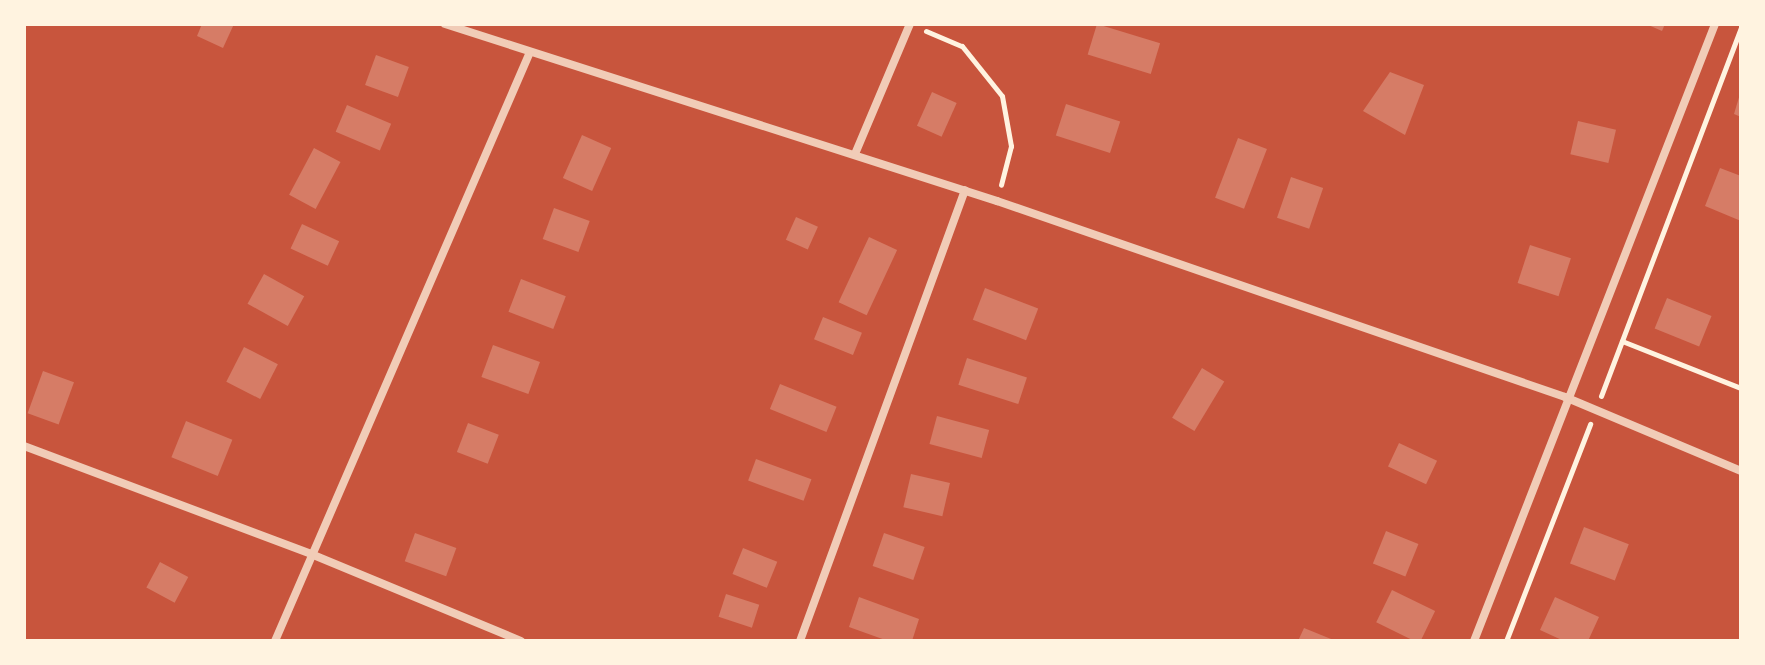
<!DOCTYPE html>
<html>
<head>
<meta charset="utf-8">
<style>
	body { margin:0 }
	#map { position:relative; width:1765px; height:665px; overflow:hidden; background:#c8553d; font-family:"Noto Serif",serif }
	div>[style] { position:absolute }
	.building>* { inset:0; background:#d67c66; transform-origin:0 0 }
	.path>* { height:5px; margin:-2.5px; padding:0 2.5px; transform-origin:2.5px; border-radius:2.5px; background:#fff3e0 }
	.minor>* { height:8px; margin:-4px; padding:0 4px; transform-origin:4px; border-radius:4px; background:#f1ccb7 }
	span { translate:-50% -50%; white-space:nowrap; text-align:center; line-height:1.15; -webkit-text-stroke:7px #fff3e0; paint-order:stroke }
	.frame { position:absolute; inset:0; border:26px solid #fff3e0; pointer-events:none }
</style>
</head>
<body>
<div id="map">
	<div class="building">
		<i style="clip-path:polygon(202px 24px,234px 24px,223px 48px,197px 36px)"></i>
		<i style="left:1097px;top:24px;width:66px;height:32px;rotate:17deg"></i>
		<i style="clip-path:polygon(1646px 24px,1665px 24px,1662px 31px)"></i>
		<i style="left:376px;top:55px;width:35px;height:32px;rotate:20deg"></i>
		<i style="clip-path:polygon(1390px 72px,1424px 85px,1405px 135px,1363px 111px)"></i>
		<i style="left:932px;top:92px;width:27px;height:37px;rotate:24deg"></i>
		<i style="clip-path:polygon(1740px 94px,1741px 94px,1741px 117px,1734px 114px)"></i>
		<i style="left:1066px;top:104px;width:57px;height:33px;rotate:18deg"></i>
		<i style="left:347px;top:105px;width:48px;height:29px;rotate:23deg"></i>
		<i style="left:1578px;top:121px;width:39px;height:34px;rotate:13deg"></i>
		<i style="left:582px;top:135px;width:32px;height:47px;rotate:24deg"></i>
		<i style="left:1238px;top:138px;width:31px;height:64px;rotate:21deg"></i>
		<i style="left:314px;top:148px;width:30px;height:53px;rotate:28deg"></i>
		<i style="clip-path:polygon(1720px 168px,1741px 176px,1741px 221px,1705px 206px)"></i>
		<i style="left:1291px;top:177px;width:34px;height:43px;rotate:19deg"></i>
		<i style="left:554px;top:208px;width:38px;height:33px;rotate:20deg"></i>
		<i style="left:796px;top:217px;width:24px;height:25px;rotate:24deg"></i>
		<i style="left:302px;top:224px;width:41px;height:27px;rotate:25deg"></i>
		<i style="left:869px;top:237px;width:31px;height:72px;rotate:25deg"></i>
		<i style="left:1530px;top:245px;width:43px;height:40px;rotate:18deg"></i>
		<i style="left:264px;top:274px;width:46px;height:34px;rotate:29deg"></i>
		<i style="left:521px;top:279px;width:48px;height:35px;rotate:21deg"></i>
		<i style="left:985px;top:288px;width:57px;height:34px;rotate:21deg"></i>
		<i style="left:1667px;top:298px;width:48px;height:33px;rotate:22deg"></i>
		<i style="left:823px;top:317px;width:42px;height:24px;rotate:22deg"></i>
		<i style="left:493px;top:345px;width:50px;height:34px;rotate:20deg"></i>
		<i style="left:244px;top:347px;width:38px;height:39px;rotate:27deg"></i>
		<i style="left:967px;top:358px;width:63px;height:28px;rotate:18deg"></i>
		<i style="left:1202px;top:368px;width:26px;height:58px;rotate:31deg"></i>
		<i style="left:43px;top:371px;width:33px;height:45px;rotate:20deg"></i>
		<i style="left:780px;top:384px;width:61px;height:27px;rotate:22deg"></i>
		<i style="left:937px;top:416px;width:54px;height:29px;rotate:15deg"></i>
		<i style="left:186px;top:421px;width:50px;height:39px;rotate:22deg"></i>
		<i style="left:468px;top:423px;width:33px;height:31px;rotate:21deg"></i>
		<i style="left:1399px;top:443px;width:42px;height:26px;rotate:25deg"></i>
		<i style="left:756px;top:459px;width:59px;height:23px;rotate:20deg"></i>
		<i style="left:911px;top:474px;width:40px;height:34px;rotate:13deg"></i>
		<i style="left:1584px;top:527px;width:48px;height:39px;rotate:21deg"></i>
		<i style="left:1386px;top:531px;width:35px;height:35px;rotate:22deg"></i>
		<i style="left:415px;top:533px;width:44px;height:30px;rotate:20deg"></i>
		<i style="left:884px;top:533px;width:43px;height:35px;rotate:19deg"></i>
		<i style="left:743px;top:548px;width:37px;height:28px;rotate:22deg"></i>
		<i style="left:160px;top:562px;width:32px;height:29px;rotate:28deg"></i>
		<i style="left:1392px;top:590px;width:48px;height:36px;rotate:26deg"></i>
		<i style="left:726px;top:594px;width:35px;height:24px;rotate:18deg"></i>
		<i style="clip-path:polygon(859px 597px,919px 619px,912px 641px,888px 641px,849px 627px)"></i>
		<i style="clip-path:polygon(1555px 597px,1599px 617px,1588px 641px,1564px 641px,1540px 630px)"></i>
		<i style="clip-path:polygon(1304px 628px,1336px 641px,1298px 641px)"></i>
	</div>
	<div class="path">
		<i style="left:926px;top:31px;width:39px;rotate:23deg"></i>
		<i style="left:962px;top:46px;width:64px;rotate:51.3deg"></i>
		<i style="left:1002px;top:96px;width:51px;rotate:79.8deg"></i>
		<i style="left:1011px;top:146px;width:40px;rotate:104.4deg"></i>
		<i style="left:1622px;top:341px;width:128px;rotate:21.6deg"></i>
		<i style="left:1601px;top:396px;width:395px;rotate:-69.2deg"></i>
		<i style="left:1506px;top:641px;width:233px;rotate:-68.8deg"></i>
	</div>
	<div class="minor">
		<i style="left:445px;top:24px;width:580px;rotate:17.78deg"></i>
		<i style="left:997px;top:201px;width:601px;rotate:19.04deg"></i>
		<i style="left:1565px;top:397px;width:191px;rotate:22.8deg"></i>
		<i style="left:855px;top:154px;width:141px;rotate:-67.1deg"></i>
		<i style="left:24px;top:446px;width:307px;rotate:20.6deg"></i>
		<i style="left:311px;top:554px;width:227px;rotate:22.5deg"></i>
		<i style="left:275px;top:641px;width:642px;rotate:-66.59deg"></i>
		<i style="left:800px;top:641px;width:480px;rotate:-69.9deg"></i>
		<i style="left:1474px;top:641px;width:662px;rotate:-68.66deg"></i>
	</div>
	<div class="frame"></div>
</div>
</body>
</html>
